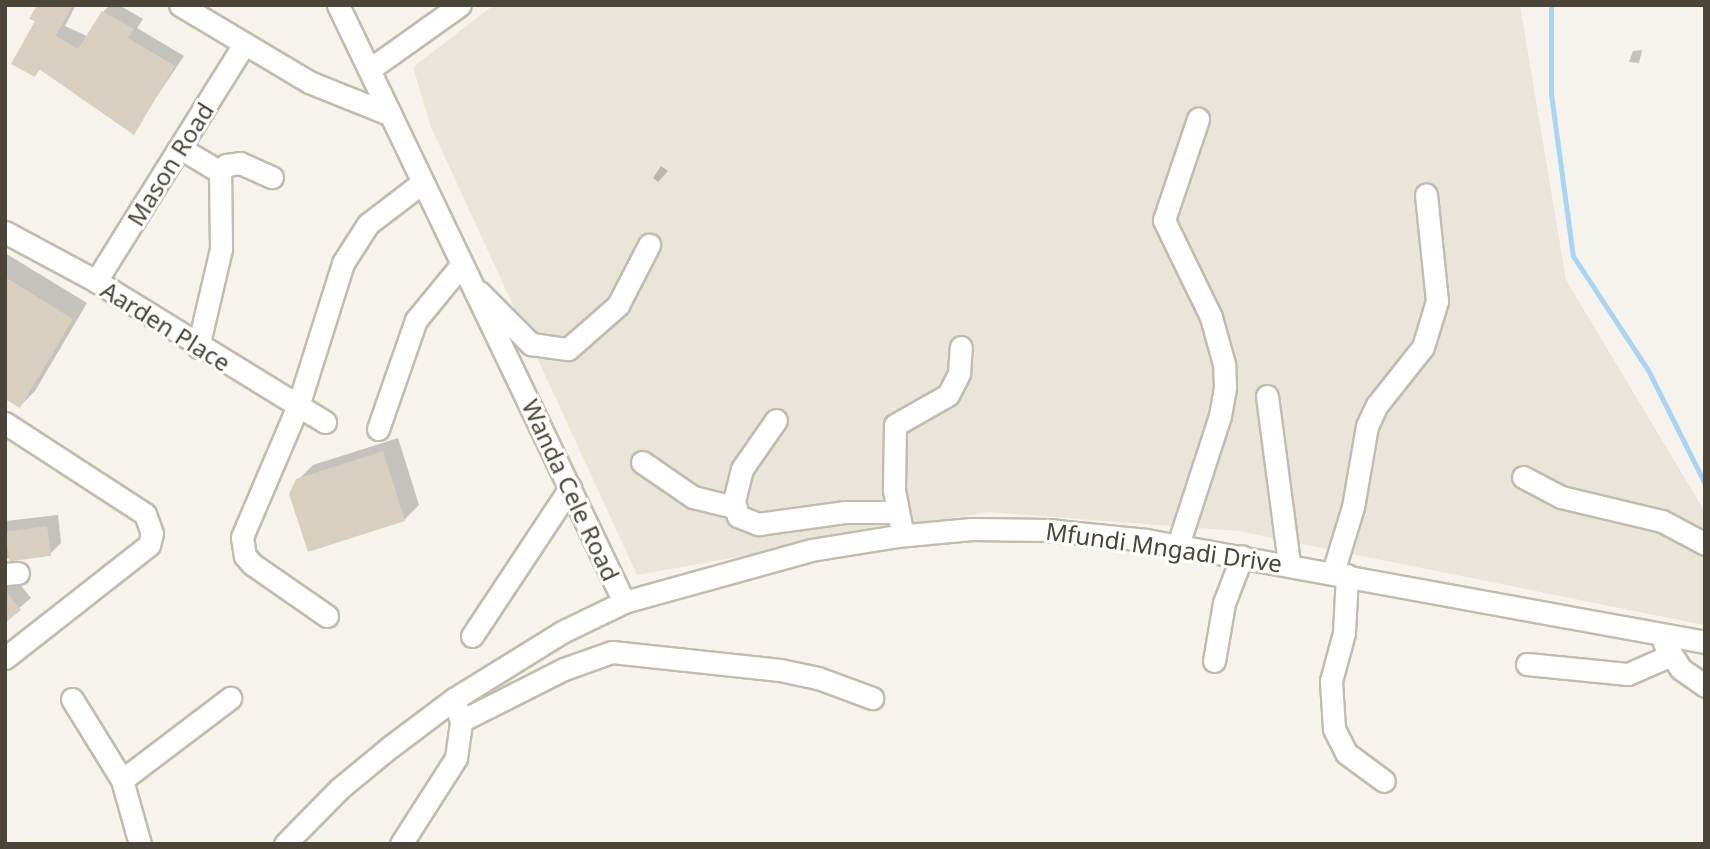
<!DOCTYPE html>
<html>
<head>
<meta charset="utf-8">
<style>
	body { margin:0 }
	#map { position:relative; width:1710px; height:849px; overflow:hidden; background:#f6f3ec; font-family:"Noto Sans",sans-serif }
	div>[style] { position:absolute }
	.residential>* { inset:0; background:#eae5da }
	.shadow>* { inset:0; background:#0003 }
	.stream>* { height:5px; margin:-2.5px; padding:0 2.5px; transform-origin:2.5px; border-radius:2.5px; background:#a9d4f2 }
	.building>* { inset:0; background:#d8cfc1; transform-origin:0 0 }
	.roads { filter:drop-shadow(2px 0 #c2bbae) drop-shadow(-2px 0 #c2bbae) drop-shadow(0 2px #c2bbae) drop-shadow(0 -2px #c2bbae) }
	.minor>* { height:21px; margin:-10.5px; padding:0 10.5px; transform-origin:10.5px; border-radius:10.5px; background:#fff }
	span { translate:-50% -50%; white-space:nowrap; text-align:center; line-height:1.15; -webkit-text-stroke:6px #fff; paint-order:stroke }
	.street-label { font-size:24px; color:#4b4439 }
	.frame { position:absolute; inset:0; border:7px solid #4b4439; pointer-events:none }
</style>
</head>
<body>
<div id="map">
	<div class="residential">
		<i style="clip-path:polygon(494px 5px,1520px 5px,1566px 280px,1705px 512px,1704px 625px,1238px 531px,987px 512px,637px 575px,431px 127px,413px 67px)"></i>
	</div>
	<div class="shadow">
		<i style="clip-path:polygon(39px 5px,76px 5px,65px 26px,89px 37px,103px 12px,110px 5px,119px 5px,143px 19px,137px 28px,184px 56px,133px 132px,41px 68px,35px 75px)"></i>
		<i style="clip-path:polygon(1642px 50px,1639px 63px,1629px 62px,1633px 51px)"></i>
		<i style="clip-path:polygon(661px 166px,668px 171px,658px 182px,653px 178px)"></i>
		<i style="clip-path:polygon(5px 253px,87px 303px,35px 391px,20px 406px,5px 397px)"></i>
		<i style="clip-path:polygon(398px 438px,419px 505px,404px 520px,298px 480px,313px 465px)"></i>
		<i style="clip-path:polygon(58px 515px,61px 543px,50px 554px,5px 559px,5px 521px)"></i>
		<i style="clip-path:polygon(14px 577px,31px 598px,5px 620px,5px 584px)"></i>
	</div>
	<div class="stream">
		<i style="left:1551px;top:5px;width:89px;rotate:90deg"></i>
		<i style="left:1551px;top:94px;width:163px;rotate:82.3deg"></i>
		<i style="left:1573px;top:256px;width:136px;rotate:56.7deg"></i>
		<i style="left:1648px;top:370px;width:127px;rotate:63.4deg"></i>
	</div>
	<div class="building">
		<i style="clip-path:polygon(37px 5px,73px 5px,56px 36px,78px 49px,102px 11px,134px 29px,128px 38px,175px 66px,134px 135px,39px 69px,35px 77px,11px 64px,35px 21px,29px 19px)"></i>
		<i style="clip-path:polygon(5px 277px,73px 319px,20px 408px,5px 399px)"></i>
		<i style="clip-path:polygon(383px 451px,405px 521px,308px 552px,289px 494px,296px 479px)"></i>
		<i style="left:47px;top:526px;width:30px;height:42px;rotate:82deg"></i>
		<i style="clip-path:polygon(5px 590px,21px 610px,5px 623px)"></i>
	</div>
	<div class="roads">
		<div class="minor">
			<i style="left:180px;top:5px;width:150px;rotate:30.8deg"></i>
			<i style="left:309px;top:82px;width:88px;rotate:21.9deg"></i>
			<i style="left:338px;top:5px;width:662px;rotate:64.4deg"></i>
			<i style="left:370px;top:69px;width:110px;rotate:-35.4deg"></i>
			<i style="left:180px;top:148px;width:47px;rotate:31deg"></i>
			<i style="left:5px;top:232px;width:103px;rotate:28.3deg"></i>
			<i style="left:96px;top:281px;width:269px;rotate:31.6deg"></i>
			<i style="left:96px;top:281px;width:277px;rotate:-58deg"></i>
			<i style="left:479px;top:292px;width:74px;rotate:45deg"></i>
			<i style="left:531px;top:344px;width:37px;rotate:8deg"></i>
			<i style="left:568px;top:349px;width:67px;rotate:-41.3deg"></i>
			<i style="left:618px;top:305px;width:68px;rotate:-62.7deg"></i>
			<i style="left:198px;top:347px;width:101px;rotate:-76.8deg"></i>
			<i style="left:221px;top:249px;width:77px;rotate:-90.7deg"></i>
			<i style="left:220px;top:172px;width:9px;rotate:-49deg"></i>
			<i style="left:226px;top:165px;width:14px;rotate:-8deg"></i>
			<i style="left:240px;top:163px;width:35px;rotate:24deg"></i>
			<i style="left:1267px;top:396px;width:169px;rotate:82.5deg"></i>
			<i style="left:776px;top:420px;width:60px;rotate:124.8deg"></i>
			<i style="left:742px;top:469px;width:33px;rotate:104deg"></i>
			<i style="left:734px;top:501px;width:16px;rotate:75deg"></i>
			<i style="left:738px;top:516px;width:22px;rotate:22deg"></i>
			<i style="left:758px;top:524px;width:87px;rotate:-7.9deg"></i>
			<i style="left:844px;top:512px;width:54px"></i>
			<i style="left:5px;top:423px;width:167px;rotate:33deg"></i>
			<i style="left:145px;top:514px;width:20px;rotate:70deg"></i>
			<i style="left:152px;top:533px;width:12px;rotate:104deg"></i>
			<i style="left:149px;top:545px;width:183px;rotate:141.9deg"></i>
			<i style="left:378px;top:429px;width:115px;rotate:-70.8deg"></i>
			<i style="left:416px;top:320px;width:72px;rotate:-50.6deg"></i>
			<i style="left:642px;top:462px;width:62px;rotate:34.5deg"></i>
			<i style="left:693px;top:497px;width:42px;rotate:13.7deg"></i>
			<i style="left:1523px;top:477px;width:43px;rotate:27.8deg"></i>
			<i style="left:1561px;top:497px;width:104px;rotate:13.4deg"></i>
			<i style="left:1662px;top:521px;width:49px;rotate:28.1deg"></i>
			<i style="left:901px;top:526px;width:38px;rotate:-101deg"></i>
			<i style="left:894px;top:489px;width:64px;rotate:-89.1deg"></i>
			<i style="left:895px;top:425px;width:61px;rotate:-29.5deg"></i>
			<i style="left:948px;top:395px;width:25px;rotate:-63deg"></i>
			<i style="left:959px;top:373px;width:26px;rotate:-86deg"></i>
			<i style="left:1178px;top:545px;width:136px;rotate:-72deg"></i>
			<i style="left:1220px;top:416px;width:29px;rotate:-80deg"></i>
			<i style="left:1225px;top:387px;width:23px;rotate:-92deg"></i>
			<i style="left:1224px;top:364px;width:49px;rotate:-105.5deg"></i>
			<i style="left:1211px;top:317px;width:108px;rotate:-115.9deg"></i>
			<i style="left:1164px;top:220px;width:107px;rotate:-71.4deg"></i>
			<i style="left:1333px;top:572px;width:68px;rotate:-72.9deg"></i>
			<i style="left:1353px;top:507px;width:82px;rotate:-80.2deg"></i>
			<i style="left:1367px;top:426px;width:23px;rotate:-65deg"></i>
			<i style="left:1377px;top:405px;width:74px;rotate:-51.6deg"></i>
			<i style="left:1423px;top:347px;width:48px;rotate:-73.1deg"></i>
			<i style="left:1437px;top:301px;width:107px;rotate:-95.9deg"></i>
			<i style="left:5px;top:574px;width:13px;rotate:-4deg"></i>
			<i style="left:1347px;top:575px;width:58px;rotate:93deg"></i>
			<i style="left:1344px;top:633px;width:50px;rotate:105.2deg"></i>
			<i style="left:1331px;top:681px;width:48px;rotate:86.4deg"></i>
			<i style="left:1334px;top:729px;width:27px;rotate:63deg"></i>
			<i style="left:1346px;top:753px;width:47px;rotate:36.4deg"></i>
			<i style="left:327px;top:616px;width:91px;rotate:-145.3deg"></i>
			<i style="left:252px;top:564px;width:11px;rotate:-131deg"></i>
			<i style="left:245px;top:556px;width:19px;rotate:-99deg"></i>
			<i style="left:242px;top:537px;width:142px;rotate:-66.9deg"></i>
			<i style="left:298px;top:406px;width:150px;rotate:-72.5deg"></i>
			<i style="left:343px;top:263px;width:46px;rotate:-57.3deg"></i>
			<i style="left:368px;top:224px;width:69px;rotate:-37.4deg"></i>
			<i style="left:472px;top:636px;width:178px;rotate:-56.5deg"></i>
			<i style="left:1664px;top:643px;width:31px;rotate:57deg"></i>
			<i style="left:1681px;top:669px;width:29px;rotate:35deg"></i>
			<i style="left:1214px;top:661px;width:59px;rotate:-80.2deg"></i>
			<i style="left:1224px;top:603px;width:50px;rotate:-69deg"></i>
			<i style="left:1527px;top:664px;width:101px;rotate:5.7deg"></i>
			<i style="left:1628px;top:674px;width:47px;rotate:-23.8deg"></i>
			<i style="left:72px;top:699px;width:95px;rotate:58.3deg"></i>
			<i style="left:122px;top:780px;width:66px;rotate:74.3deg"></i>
			<i style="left:461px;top:721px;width:115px;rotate:-26.8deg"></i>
			<i style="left:564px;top:669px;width:51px;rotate:-19.5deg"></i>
			<i style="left:612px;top:652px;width:169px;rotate:6.1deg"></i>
			<i style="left:780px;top:670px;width:39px;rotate:12deg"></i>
			<i style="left:818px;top:678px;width:58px;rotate:20.3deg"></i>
			<i style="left:122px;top:780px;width:136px;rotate:-37.2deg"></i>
			<i style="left:285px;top:844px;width:77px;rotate:-45.5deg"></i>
			<i style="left:339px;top:789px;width:66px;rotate:-39.5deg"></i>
			<i style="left:390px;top:747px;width:80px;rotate:-36.9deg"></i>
			<i style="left:454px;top:699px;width:127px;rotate:-31.8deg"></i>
			<i style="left:562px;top:632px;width:69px;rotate:-25.8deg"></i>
			<i style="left:624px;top:602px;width:194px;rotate:-15.5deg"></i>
			<i style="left:811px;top:550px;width:87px;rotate:-9.2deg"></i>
			<i style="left:897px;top:536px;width:75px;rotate:-5.3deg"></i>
			<i style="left:972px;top:529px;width:76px;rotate:0.8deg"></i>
			<i style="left:1048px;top:530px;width:99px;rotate:5.8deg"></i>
			<i style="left:1146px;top:540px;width:568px;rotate:10.34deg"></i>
			<i style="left:401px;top:844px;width:102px;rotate:-57.4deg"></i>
			<i style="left:456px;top:758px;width:37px;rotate:-82deg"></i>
			<i style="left:461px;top:721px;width:14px;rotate:-107deg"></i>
		</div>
	</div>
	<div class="street-label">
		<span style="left:170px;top:164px;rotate:-58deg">Mason Road</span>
		<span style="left:166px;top:326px;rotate:32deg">Aarden Place</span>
		<span style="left:571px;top:490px;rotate:65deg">Wanda Cele Road</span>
		<span style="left:1164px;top:547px;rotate:8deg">Mfundi Mngadi Drive</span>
	</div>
	<div class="frame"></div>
</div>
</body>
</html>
